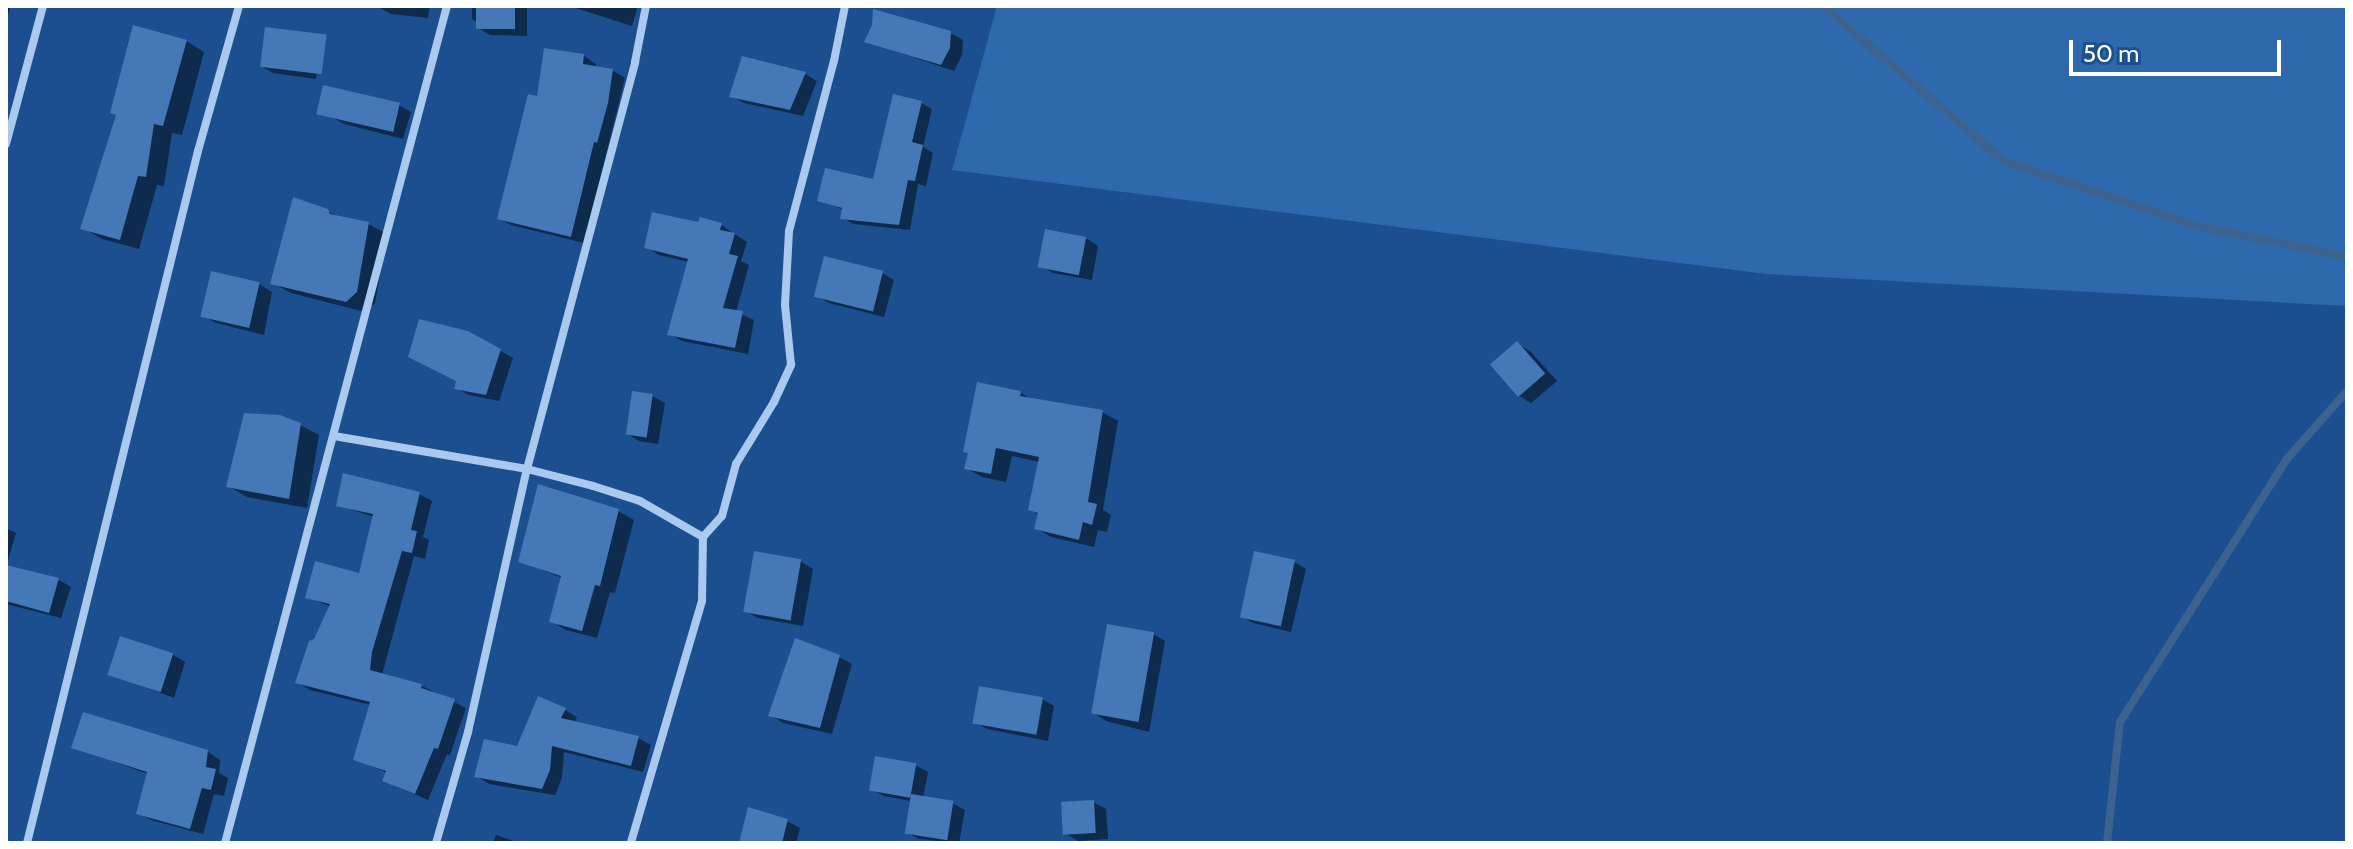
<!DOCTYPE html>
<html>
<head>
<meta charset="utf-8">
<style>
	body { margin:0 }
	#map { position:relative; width:2353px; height:849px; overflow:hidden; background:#1b4f8f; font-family:Cabin,sans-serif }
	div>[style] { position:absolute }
	.green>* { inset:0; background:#2e69ad }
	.shadow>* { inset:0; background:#0007 }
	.stream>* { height:8px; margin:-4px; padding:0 4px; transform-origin:4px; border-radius:4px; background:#3c6290 }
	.building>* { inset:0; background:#4478b7; transform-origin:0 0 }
	.street>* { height:8px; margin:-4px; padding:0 4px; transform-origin:4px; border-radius:4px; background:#a9c9ee }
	span { translate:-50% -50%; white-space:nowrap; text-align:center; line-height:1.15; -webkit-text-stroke:8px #1b4f8f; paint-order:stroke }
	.frame { position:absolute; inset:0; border:8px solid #fff; pointer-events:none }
	.scale { position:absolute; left:2069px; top:40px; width:212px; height:36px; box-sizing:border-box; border:4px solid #fff; border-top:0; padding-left:10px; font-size:24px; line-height:28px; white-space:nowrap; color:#fff; -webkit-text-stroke:6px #1b4f8f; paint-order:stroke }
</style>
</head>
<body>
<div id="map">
	<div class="green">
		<i style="clip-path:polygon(997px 6px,2347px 6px,2347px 306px,1766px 274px,952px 170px)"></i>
	</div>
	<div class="shadow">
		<i style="clip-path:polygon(6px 6px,11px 6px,6px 21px)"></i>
		<i style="clip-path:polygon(430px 6px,428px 18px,391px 14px,378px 7px)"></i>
		<i style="clip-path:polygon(472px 6px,523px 6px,527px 8px,527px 36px,490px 35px,478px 28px,478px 23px,472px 19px)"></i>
		<i style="clip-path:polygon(569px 6px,638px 6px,632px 26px)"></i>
		<i style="clip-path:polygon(950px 33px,963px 40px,962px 55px,954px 71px,866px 41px)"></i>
		<i style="clip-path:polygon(186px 41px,204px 52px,182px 135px,172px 133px,164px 186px,157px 185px,139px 249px,102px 239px,83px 228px)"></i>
		<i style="clip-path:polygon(321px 42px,316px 79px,273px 73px,261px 66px)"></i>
		<i style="clip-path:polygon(584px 56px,596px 64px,596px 68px,612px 70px,625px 78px,584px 243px,511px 225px,499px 218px,538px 98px)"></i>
		<i style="clip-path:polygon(805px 74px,817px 81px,803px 116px,744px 103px,731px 96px)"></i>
		<i style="clip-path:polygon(921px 103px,932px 109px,923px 147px,933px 153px,926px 186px,918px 184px,910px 230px,853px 224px,843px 218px,844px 210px,819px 200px,875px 182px)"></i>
		<i style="clip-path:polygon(399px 105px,411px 112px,403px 139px,344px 124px,332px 117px)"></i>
		<i style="clip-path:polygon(327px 211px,340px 218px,368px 224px,387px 234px,375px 303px,365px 312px,291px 293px,273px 283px)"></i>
		<i style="clip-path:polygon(700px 225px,721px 225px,747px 242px,741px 261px,749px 265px,736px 312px,754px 320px,748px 354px,682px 341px,670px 334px,689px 262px,659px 255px,647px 247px)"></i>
		<i style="clip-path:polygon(1086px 238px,1098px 246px,1092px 280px,1053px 273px,1041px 266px)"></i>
		<i style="clip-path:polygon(882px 273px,894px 280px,884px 317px,829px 303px,817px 296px)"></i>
		<i style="clip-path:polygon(259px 284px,272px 292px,264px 335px,216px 323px,204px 316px)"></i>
		<i style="clip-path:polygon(468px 333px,513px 358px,499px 401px,469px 395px,456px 388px)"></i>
		<i style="clip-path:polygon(1518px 344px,1530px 351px,1557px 381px,1531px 403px,1519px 396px)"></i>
		<i style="clip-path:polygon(1021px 393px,1033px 400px,1102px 412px,1118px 421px,1103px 510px,1111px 515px,1107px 532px,1098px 530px,1094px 547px,1051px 537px,1036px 528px,1039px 515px,1030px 509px,1040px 462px,1012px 456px,1006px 482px,982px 477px,966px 468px)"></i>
		<i style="clip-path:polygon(652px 396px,665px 403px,658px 444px,639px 441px,626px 433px)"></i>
		<i style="clip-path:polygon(300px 425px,319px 435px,307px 508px,247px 497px,228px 486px)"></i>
		<i style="clip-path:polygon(419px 494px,432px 501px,423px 537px,429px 540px,425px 559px,414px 556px,382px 675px,422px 686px,466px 708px,450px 755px,447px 754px,428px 800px,397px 787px,388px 773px,355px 759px,371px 705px,310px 690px,297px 682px,331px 607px,308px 597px,360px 576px,374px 517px,338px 505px)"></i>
		<i style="clip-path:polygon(618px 511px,634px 520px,615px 593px,610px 592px,597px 638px,566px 630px,551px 621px,562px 578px,520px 561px)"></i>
		<i style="clip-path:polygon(6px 528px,16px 533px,6px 567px,59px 580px,71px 587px,61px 618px,6px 604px)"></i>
		<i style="clip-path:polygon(800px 561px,813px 569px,803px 626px,758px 618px,745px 611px)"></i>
		<i style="clip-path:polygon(1294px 562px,1306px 569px,1291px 632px,1253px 623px,1241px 616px)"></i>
		<i style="clip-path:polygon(1153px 634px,1165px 641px,1149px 732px,1106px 721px,1094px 713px)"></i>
		<i style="clip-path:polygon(172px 654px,185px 662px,174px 698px,110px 674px)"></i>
		<i style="clip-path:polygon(839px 657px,852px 664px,832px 734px,783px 723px,771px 715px)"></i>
		<i style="clip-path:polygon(1042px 699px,1054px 706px,1048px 741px,987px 729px,974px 722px)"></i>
		<i style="clip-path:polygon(565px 710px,577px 717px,574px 723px,638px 738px,651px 745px,643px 772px,564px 752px,562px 778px,555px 795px,489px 784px,477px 776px)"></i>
		<i style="clip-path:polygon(73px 747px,208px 752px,220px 760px,219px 773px,228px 778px,224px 796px,214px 794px,203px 834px,151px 820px,138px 813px,148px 774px)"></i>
		<i style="clip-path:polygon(915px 765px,928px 772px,923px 798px,952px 803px,965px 810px,959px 843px,919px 839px,906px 832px,911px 801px,884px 796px,871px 789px)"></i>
		<i style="clip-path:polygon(1093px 802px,1106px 809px,1108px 839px,1078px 841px,1065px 833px)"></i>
		<i style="clip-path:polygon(787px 821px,800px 828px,796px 843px,741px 843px)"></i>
		<i style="clip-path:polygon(496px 835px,519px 843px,493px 843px)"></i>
	</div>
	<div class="stream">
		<i style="left:1823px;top:6px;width:238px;rotate:40.6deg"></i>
		<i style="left:2004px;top:161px;width:200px;rotate:18.7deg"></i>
		<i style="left:2193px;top:225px;width:157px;rotate:11.7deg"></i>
		<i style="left:2107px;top:843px;width:122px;rotate:-83.9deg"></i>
		<i style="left:2120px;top:722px;width:310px;rotate:-57.6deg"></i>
		<i style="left:2286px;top:460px;width:92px;rotate:-48.5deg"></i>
	</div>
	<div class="building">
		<i style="left:476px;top:6px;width:39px;height:23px"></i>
		<i style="clip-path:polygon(873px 9px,951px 31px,950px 48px,941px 65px,864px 42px,872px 25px)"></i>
		<i style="clip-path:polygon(133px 25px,187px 40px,163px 126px,154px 124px,146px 177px,138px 176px,120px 240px,80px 229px,116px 115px,110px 113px)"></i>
		<i style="left:265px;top:27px;width:62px;height:40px;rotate:7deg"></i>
		<i style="clip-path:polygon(544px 48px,584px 54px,583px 64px,613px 69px,608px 103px,597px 143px,594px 142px,571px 237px,497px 219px,528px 94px,537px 96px)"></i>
		<i style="clip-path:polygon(742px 56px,806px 72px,790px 110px,729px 97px)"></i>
		<i style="left:323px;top:85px;width:79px;height:30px;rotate:13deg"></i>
		<i style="clip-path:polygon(893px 94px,922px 101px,912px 142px,923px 145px,915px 181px,908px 180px,899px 225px,840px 219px,842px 208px,817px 201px,825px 168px,873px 179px)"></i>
		<i style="clip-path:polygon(293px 197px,328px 209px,330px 214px,369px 222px,357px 292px,346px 302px,270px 284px)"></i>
		<i style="clip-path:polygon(652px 212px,698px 222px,700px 217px,722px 223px,720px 230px,735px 233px,729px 254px,738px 256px,723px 308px,743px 311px,735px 348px,667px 335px,688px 259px,644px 248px)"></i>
		<i style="left:1045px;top:229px;width:42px;height:39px;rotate:11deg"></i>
		<i style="left:824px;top:256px;width:61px;height:42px;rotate:14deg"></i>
		<i style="left:211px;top:271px;width:50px;height:47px;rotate:13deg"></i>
		<i style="clip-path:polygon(419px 319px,468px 331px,501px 349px,486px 395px,454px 389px,456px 381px,408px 357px)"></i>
		<i style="left:1517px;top:341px;width:43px;height:36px;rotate:49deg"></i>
		<i style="clip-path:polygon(977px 382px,1021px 391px,1020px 396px,1103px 410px,1088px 502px,1097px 504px,1092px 525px,1083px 522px,1079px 540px,1034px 529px,1038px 513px,1028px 510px,1039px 457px,996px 448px,991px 474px,964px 469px,968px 453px,963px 452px)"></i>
		<i style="left:632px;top:391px;width:21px;height:44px;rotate:8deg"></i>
		<i style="clip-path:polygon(244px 413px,280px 415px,301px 423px,289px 499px,226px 487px)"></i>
		<i style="clip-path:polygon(343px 473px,420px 492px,411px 530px,417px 531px,412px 553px,402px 551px,372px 652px,370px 670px,422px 684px,421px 688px,455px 699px,438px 749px,434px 748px,415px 794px,382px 781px,386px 771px,353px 760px,370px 702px,295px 683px,309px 641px,314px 639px,330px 604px,305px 598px,315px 561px,359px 573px,373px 514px,336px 506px)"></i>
		<i style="clip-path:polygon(538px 484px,619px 509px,600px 586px,595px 585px,582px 631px,549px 622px,561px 576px,518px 562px)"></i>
		<i style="left:754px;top:551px;width:48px;height:62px;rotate:10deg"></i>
		<i style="left:1254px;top:551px;width:42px;height:68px;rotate:12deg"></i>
		<i style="clip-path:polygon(6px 565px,59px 578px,49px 613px,6px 601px)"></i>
		<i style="left:1107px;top:624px;width:48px;height:91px;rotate:10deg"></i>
		<i style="left:120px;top:636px;width:56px;height:41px;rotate:18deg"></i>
		<i style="clip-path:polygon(795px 638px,840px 655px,820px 728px,768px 716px)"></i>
		<i style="left:979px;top:686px;width:65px;height:38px;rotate:10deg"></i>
		<i style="clip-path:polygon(538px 696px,566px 708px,561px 718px,639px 736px,631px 766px,552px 746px,550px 770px,542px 789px,474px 777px,484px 739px,517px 746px)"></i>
		<i style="clip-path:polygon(83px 712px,208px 750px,206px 767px,216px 769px,211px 790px,202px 788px,190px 829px,136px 814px,147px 772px,71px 748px)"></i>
		<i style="left:875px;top:756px;width:42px;height:35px;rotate:10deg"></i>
		<i style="left:911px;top:794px;width:43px;height:40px;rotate:9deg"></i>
		<i style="left:1094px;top:800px;width:33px;height:33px;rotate:87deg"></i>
		<i style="clip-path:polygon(748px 807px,788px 819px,782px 843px,739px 843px)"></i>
	</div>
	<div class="street">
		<i style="left:6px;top:144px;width:143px;rotate:-75deg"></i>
		<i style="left:334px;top:436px;width:196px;rotate:9.7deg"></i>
		<i style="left:527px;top:469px;width:68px;rotate:14.4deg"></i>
		<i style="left:593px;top:486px;width:49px;rotate:17.7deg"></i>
		<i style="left:640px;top:501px;width:73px;rotate:29.7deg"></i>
		<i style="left:703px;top:537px;width:64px;rotate:90.9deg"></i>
		<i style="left:702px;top:601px;width:252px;rotate:106.4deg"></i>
		<i style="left:703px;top:537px;width:28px;rotate:-48deg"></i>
		<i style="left:722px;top:516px;width:54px;rotate:-74.9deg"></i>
		<i style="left:736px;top:464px;width:73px;rotate:-58.5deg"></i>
		<i style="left:774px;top:402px;width:41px;rotate:-65.3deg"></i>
		<i style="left:791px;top:365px;width:60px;rotate:-95.7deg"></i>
		<i style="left:785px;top:305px;width:74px;rotate:-86.9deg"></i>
		<i style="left:789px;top:231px;width:176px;rotate:-75.2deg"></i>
		<i style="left:834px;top:61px;width:56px;rotate:-78.7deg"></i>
		<i style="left:27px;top:843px;width:713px;rotate:-76.12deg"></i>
		<i style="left:198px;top:151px;width:151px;rotate:-74.2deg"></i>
		<i style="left:225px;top:843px;width:866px;rotate:-75.15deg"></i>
		<i style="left:436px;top:843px;width:116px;rotate:-73.9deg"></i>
		<i style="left:468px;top:732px;width:270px;rotate:-77.4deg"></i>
		<i style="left:527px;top:469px;width:421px;rotate:-75.1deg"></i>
		<i style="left:635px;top:62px;width:57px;rotate:-78.9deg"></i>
	</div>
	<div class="frame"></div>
	<div class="scale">50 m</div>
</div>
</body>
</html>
